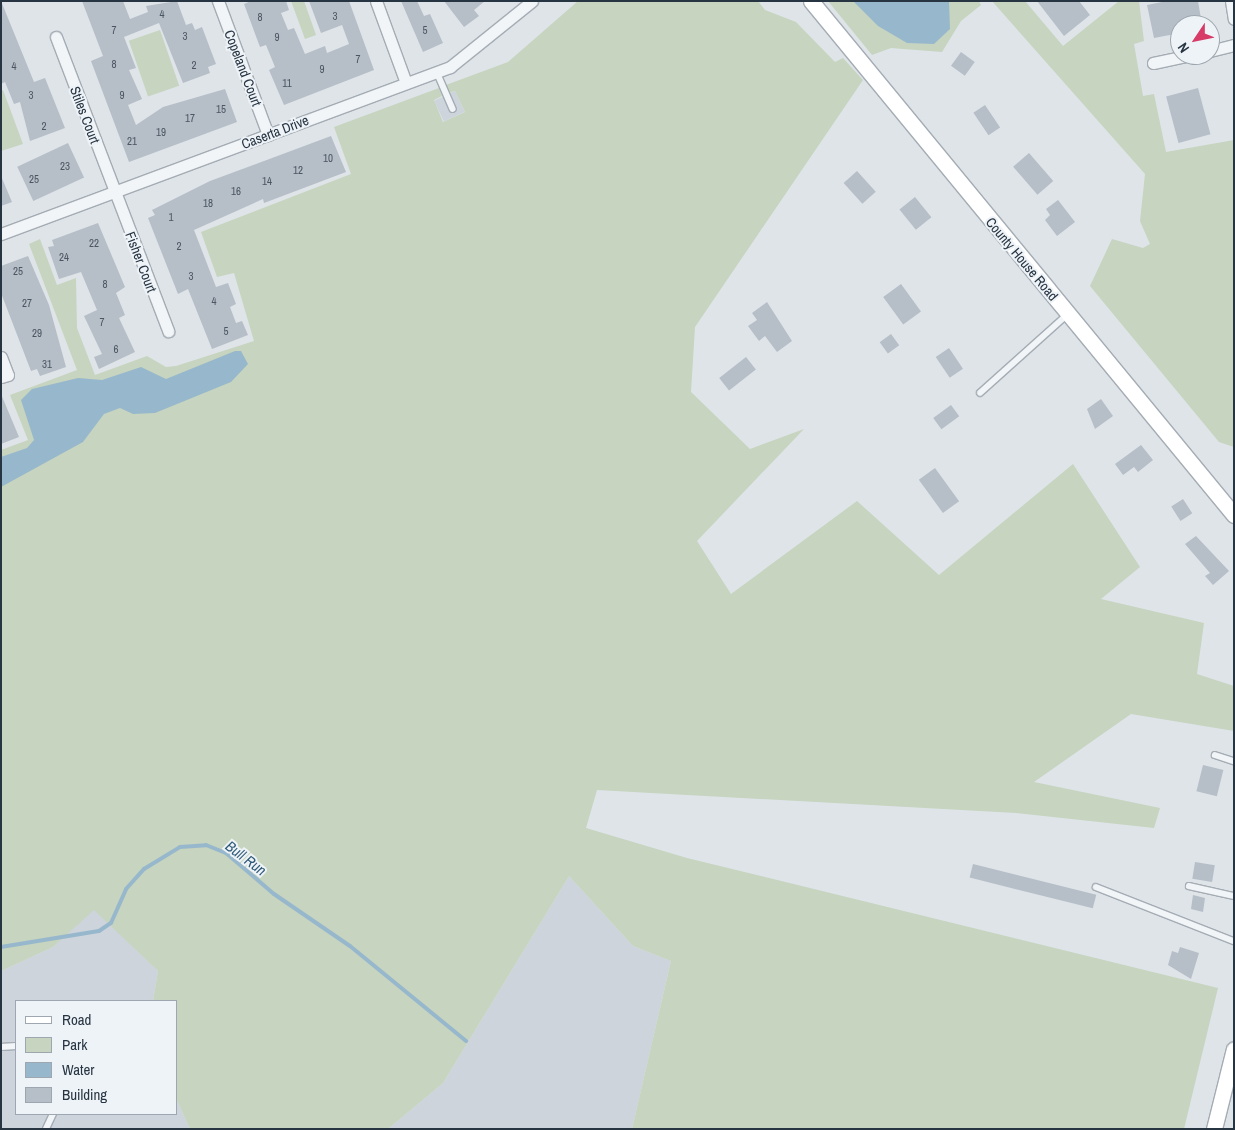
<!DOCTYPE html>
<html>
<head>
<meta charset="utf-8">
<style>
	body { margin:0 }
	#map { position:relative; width:1235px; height:1130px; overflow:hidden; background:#dfe4e9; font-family:"Archivo Narrow",sans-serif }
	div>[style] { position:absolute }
	.built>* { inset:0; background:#cdd4db; transform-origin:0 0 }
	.green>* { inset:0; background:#c7d4bf; transform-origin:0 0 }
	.water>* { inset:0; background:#97b8cc }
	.stream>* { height:4px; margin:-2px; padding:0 2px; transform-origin:2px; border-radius:2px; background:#97b8cc }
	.building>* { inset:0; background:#b6bec7; transform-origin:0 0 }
	.roads { filter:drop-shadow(1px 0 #a4acb4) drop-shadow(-1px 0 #a4acb4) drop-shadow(0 1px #a4acb4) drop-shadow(0 -1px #a4acb4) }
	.lane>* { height:5.5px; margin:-2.75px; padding:0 2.75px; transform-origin:2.75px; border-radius:2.75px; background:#f2f5f7 }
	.street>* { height:11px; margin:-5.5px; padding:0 5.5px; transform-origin:5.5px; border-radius:5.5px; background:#f2f5f7 }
	.secondary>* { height:15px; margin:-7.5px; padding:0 7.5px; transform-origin:7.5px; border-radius:7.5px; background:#fff }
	span { translate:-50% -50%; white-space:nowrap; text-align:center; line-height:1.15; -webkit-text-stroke:4px #eef3f7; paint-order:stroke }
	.number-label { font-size:11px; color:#4b5663 }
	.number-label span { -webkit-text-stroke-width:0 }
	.street-label { font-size:14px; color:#273442 }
	.water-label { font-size:15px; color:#2e5a78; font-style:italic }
	.frame { position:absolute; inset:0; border:2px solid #273442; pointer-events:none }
	.legend { position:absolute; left:15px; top:1000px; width:162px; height:115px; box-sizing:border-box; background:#eef3f7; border:1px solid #9ea7af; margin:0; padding:6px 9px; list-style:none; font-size:15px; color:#273442 }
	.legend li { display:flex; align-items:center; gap:10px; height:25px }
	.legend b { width:25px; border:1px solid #9ea7af }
	.north { position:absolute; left:1170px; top:15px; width:50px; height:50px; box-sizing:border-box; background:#eef3f7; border:1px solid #9ea7af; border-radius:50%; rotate:236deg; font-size:14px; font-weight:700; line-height:20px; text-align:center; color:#273442 }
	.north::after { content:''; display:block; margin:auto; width:18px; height:22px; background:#d73b68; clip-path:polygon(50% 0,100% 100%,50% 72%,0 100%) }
</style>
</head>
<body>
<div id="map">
	<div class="built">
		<i style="left:455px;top:91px;width:23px;height:23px;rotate:65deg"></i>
		<i style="clip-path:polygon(569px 876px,633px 946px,671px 961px,632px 1129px,388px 1129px,443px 1083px)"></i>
		<i style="clip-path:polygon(94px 909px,158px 971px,153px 1001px,16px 1001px,16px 1114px,176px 1114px,176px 1098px,190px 1129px,1px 1129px,1px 971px,53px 947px)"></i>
	</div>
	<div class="green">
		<i style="clip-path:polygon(291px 1px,304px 1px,316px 35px,305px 39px)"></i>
		<i style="clip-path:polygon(578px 1px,758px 1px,765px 10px,796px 22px,835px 62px,843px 58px,863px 80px,695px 327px,691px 392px,750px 449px,804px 429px,697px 541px,731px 594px,857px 501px,939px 575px,1073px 464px,1140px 567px,1101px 599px,1204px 623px,1197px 674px,1234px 686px,1234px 731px,1131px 714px,1034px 782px,1160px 808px,1154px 828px,1016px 813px,597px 790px,586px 828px,687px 858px,1218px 988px,1184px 1129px,632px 1129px,671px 961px,633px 946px,569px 876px,443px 1083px,388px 1129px,190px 1129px,176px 1098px,176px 1001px,153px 1001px,158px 971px,94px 910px,53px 947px,1px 971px,1px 450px,28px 440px,10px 395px,77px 370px,29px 244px,40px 239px,57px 285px,76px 278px,77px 328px,95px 375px,147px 356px,166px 367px,176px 366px,254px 341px,234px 273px,217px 277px,201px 232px,351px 174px,334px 127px,439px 88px,442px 96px,434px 100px,443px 122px,465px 112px,455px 91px,449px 93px,446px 85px,508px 62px)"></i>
		<i style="clip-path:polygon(828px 1px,979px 1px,981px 5px,961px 21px,942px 52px,891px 48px,872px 55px)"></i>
		<i style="clip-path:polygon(992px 1px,1025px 1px,1063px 46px,1119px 1px,1139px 1px,1144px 41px,1134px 44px,1143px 96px,1154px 94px,1166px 152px,1234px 140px,1234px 447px,1219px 442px,1090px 286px,1112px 239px,1143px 248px,1150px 244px,1140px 221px,1145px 174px)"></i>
		<i style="left:160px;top:30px;width:59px;height:33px;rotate:71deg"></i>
		<i style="clip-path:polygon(3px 90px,23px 144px,1px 151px,1px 91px)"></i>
	</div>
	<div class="water">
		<i style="clip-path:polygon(853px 1px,949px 1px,950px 29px,934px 44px,907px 43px,878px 26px)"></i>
		<i style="clip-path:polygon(235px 351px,241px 351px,248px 364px,231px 382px,155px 413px,133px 414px,120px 408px,104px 414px,83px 442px,1px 487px,1px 457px,27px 448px,34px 440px,21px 400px,32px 389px,78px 378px,102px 380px,141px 367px,166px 379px)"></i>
	</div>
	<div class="stream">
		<i style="left:1px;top:947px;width:99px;rotate:-9.3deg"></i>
		<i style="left:99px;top:931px;width:14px;rotate:-34deg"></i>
		<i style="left:111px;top:923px;width:37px;rotate:-66deg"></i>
		<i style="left:126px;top:889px;width:27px;rotate:-48deg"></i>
		<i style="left:144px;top:869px;width:42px;rotate:-31.4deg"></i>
		<i style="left:180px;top:847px;width:26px;rotate:-4deg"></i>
		<i style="left:206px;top:845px;width:22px;rotate:22deg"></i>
		<i style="left:226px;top:853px;width:63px;rotate:40.5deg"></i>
		<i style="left:274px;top:894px;width:92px;rotate:34.4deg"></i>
		<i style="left:350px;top:946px;width:150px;rotate:39.3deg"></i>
	</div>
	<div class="building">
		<i style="clip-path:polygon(1px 1px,34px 82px,45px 78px,65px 128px,30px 141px,20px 102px,14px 104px,5px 82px,1px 84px)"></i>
		<i style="clip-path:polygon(82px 1px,123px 1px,130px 19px,148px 12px,146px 6px,177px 1px,186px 25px,192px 23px,195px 30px,202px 27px,216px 64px,208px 67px,210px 73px,183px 83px,159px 23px,124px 37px,136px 68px,129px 70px,142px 99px,128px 105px,136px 125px,163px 107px,225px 89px,237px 122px,129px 162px,91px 61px,103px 56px)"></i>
		<i style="clip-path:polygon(251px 1px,286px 1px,289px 10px,281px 13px,288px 30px,294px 28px,305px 54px,325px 46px,327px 53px,349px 44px,342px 25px,321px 33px,309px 1px,349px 1px,374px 70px,284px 105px,269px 70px,275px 67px,266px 45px,260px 47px,244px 4px)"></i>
		<i style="clip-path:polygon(401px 1px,417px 1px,424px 16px,430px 14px,443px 43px,423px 52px)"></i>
		<i style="clip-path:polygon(444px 1px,485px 1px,474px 10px,479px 16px,464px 27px)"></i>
		<i style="clip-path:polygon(1037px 1px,1079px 1px,1090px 15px,1064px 36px)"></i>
		<i style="clip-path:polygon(1167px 1px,1198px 1px,1202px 25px,1180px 25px,1180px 33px,1154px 38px,1147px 5px)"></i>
		<i style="left:961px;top:52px;width:17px;height:17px;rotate:36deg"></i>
		<i style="left:1198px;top:88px;width:48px;height:33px;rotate:75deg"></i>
		<i style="left:985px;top:105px;width:27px;height:14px;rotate:56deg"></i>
		<i style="clip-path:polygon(331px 136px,346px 172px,264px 203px,263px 199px,194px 230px,216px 287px,228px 283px,236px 304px,230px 307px,236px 323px,242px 321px,248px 335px,212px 349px,188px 289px,178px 294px,148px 218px,155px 215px,152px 210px,210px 181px)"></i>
		<i style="left:68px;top:143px;width:38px;height:56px;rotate:65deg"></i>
		<i style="left:1029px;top:153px;width:37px;height:21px;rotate:49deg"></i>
		<i style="left:857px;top:171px;width:28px;height:18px;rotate:48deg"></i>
		<i style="clip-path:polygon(1px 176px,12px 202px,1px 206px)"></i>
		<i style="left:915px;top:197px;width:26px;height:20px;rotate:51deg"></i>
		<i style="clip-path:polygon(1058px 200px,1075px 222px,1057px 236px,1045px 220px,1050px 215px,1046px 209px)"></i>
		<i style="clip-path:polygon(98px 223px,125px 287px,116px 293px,125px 315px,119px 318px,135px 352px,99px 369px,94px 357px,102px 354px,84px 316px,97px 310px,81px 272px,59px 279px,48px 247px,54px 246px,52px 240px)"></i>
		<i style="clip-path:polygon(28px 256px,49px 305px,66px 367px,40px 376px,37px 369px,31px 371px,1px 293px,1px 266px)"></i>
		<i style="left:901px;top:284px;width:34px;height:22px;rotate:54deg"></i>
		<i style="clip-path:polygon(767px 302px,792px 341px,777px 352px,765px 336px,759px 341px,748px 326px,757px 320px,752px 313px)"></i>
		<i style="left:891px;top:334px;width:14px;height:14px;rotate:54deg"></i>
		<i style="left:949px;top:348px;width:25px;height:16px;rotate:56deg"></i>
		<i style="left:746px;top:357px;width:16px;height:34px;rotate:52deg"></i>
		<i style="clip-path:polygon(1px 394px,19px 437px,1px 444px)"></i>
		<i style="clip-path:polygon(1101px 399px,1113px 416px,1095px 429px,1087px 409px)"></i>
		<i style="left:951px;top:405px;width:14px;height:22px;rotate:54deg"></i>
		<i style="clip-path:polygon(1141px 445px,1153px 460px,1138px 472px,1134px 467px,1123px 475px,1115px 464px)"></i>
		<i style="left:935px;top:468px;width:41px;height:20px;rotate:54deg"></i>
		<i style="left:1183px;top:499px;width:17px;height:14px;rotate:57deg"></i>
		<i style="clip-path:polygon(1196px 536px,1229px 571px,1213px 585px,1205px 576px,1210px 573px,1185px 544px)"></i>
		<i style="left:1203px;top:765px;width:21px;height:27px;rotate:14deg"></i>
		<i style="left:1195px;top:862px;width:20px;height:17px;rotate:9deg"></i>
		<i style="left:973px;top:864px;width:127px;height:14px;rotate:14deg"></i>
		<i style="clip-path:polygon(1193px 895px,1205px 898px,1203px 912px,1191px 909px)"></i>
		<i style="clip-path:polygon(1180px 947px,1199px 953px,1191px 979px,1168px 965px,1172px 951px,1178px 953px)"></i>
	</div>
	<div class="roads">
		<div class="lane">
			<i style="left:437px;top:72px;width:40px;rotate:66.6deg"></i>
			<i style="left:980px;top:393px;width:117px;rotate:-41.9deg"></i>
			<i style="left:1215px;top:755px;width:20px;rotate:18deg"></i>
			<i style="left:1189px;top:886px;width:46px;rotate:12.5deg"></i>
			<i style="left:1096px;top:887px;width:148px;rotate:21.4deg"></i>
			<i style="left:1px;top:1047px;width:15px;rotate:-4deg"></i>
			<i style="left:46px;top:1129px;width:17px;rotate:-65deg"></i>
		</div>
		<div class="street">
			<i style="left:218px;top:1px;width:143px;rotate:69.5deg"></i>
			<i style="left:376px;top:1px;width:87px;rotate:69.9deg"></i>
			<i style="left:1231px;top:1px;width:18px;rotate:81deg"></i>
			<i style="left:56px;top:37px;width:315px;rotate:69.1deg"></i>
			<i style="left:1210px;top:51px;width:25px;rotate:-14deg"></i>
			<i style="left:1153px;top:63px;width:39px;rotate:-12deg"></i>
			<i style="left:1px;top:234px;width:479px;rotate:-20.4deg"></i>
			<i style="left:450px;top:67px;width:105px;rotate:-38.8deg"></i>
			<i style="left:1px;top:357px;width:19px;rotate:69deg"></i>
			<i style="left:8px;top:375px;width:7px;rotate:164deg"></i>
		</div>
		<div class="secondary">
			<i style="left:811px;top:1px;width:666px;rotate:50.55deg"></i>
			<i style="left:1214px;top:1129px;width:82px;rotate:-76deg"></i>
		</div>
	</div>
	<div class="number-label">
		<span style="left:162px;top:14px">4</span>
		<span style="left:335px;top:16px">3</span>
		<span style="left:260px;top:17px">8</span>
		<span style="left:114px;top:30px">7</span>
		<span style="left:425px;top:30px">5</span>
		<span style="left:185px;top:36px">3</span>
		<span style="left:277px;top:37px">9</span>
		<span style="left:358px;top:59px">7</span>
		<span style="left:114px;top:64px">8</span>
		<span style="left:194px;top:65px">2</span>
		<span style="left:14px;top:66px">4</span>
		<span style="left:322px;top:69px">9</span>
		<span style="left:287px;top:83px">11</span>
		<span style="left:31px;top:95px">3</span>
		<span style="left:122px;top:95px">9</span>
		<span style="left:221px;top:109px">15</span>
		<span style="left:190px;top:118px">17</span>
		<span style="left:44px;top:126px">2</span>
		<span style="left:161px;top:132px">19</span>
		<span style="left:132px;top:141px">21</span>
		<span style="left:328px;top:158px">10</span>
		<span style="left:65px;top:166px">23</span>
		<span style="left:298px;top:170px">12</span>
		<span style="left:34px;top:179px">25</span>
		<span style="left:267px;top:181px">14</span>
		<span style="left:236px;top:191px">16</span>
		<span style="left:208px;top:203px">18</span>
		<span style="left:171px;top:217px">1</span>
		<span style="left:94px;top:243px">22</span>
		<span style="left:179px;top:246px">2</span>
		<span style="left:64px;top:257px">24</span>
		<span style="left:18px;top:271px">25</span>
		<span style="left:191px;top:276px">3</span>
		<span style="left:105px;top:284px">8</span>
		<span style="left:214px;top:301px">4</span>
		<span style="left:27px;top:303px">27</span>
		<span style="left:102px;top:322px">7</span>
		<span style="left:226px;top:331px">5</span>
		<span style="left:37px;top:333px">29</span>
		<span style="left:116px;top:349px">6</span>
		<span style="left:47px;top:364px">31</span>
	</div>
	<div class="street-label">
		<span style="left:243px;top:68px;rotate:69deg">Copeland Court</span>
		<span style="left:85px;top:115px;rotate:69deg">Stiles Court</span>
		<span style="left:275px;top:132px;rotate:-21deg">Caserta Drive</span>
		<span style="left:1022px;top:259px;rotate:50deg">County House Road</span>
		<span style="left:141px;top:262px;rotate:69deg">Fisher Court</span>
	</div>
	<div class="water-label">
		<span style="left:246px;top:858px;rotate:37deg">Bull Run</span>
	</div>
	<div class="frame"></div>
	<ul class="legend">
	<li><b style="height:6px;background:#fff"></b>Road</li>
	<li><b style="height:14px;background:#c7d4bf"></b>Park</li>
	<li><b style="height:14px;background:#97b8cc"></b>Water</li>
	<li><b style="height:14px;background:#b6bec7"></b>Building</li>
	</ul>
	<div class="north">N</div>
</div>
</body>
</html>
